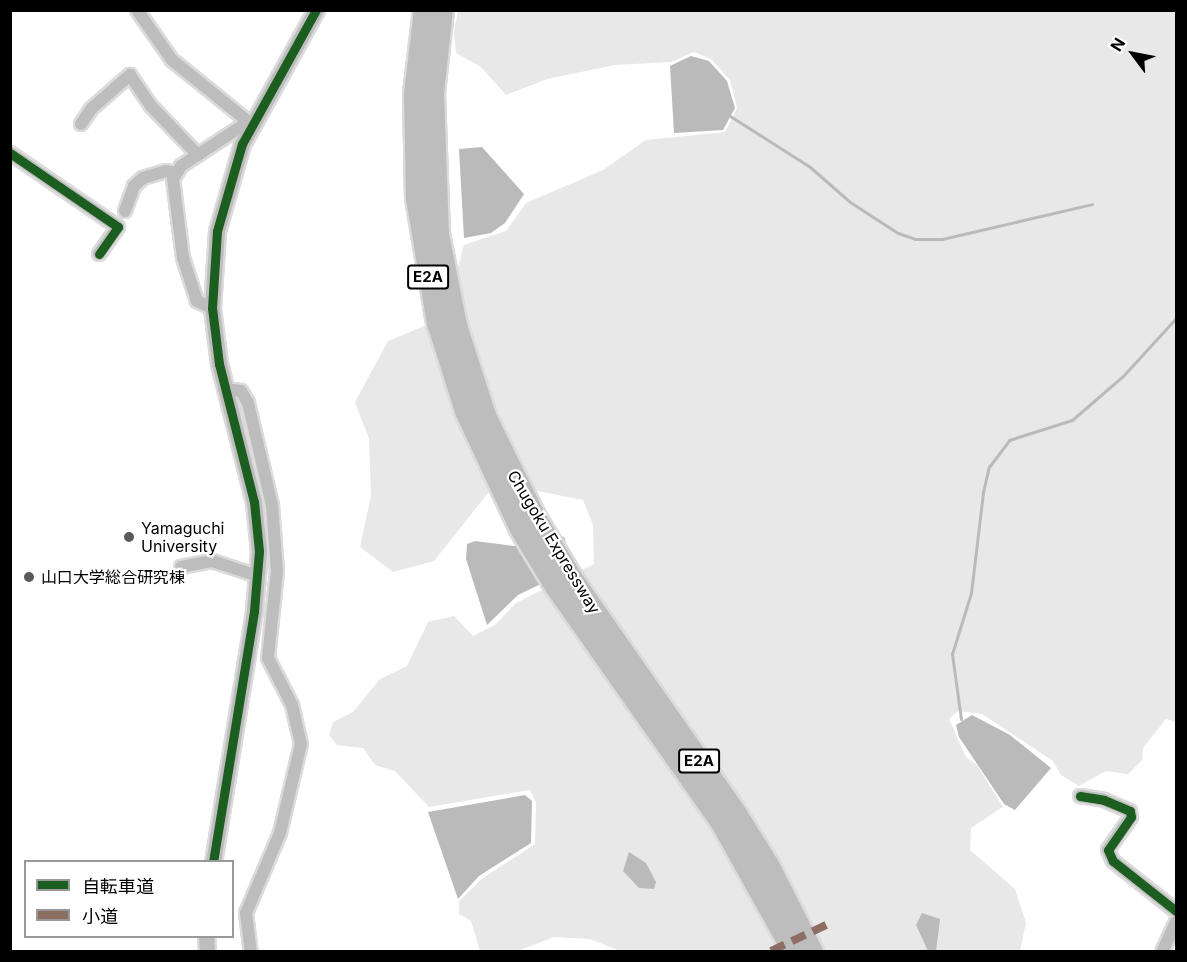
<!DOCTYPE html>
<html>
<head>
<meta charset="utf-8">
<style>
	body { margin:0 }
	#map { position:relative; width:1187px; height:962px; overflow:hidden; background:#fff; font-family:Inter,"Noto Sans JP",sans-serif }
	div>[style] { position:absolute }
	.green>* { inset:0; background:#e8e8e8 }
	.water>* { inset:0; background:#bababa }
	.stream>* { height:3px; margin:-1.5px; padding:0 1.5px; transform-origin:1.5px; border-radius:1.5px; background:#bababa }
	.roads { filter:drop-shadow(2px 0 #dbdbdb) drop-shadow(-2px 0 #dbdbdb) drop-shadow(0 2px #dbdbdb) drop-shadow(0 -2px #dbdbdb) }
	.minor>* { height:12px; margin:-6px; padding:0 6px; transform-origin:6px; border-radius:6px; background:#bdbdbd }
	.tertiary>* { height:15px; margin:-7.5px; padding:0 7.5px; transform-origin:7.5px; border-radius:7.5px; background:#bdbdbd }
	.motorway>* { height:22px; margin:-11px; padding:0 11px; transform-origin:11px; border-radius:11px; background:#bdbdbd }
	.quiet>* { height:8px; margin-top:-4px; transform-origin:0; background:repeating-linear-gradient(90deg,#8d6e63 0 15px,transparent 0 23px) }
	.cycleway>* { height:9px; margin:-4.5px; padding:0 4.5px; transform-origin:4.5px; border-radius:4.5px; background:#1b5e20 }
	.dots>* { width:16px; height:16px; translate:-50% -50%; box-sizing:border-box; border:3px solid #fff; border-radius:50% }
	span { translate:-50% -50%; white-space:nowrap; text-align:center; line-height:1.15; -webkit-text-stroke:4.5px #fff; paint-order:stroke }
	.shield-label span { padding:2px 4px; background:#fff; border:2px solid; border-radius:4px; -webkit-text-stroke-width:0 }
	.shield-label { font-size:15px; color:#000; font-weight:700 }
	.poi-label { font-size:16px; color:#000 }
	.left { translate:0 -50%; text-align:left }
	.street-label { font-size:16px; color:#000 }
	.frame { position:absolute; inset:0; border:12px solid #000; pointer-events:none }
	.legend { position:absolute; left:24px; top:860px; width:210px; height:78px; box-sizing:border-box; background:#fff; border:2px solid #999; margin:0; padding:8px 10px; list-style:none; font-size:18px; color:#000 }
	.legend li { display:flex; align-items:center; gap:12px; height:30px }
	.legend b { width:30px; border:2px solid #999 }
	.north { position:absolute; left:1103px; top:24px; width:60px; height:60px; -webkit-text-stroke:4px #fff; paint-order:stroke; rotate:302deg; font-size:16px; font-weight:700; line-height:24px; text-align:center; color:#000 }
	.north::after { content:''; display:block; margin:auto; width:21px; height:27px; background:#000; clip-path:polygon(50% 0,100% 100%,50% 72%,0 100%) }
</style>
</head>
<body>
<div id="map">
	<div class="green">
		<i style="clip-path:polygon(458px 11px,1176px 11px,1176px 722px,1166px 719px,1143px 748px,1142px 760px,1128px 774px,1106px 771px,1079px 786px,1061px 775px,1053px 761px,982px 714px,958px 711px,949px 719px,966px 757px,977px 765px,1003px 807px,971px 828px,970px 850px,1015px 889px,1026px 923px,1020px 951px,623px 952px,590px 939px,554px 937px,518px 951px,480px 951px,471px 921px,459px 914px,459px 901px,483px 878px,535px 844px,536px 802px,530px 790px,429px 807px,395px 771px,375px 765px,363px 748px,337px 745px,329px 735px,333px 722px,353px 712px,380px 679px,407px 666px,428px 622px,454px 616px,473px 636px,495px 625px,516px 603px,594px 564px,593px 525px,583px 500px,496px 483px,434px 561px,393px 572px,360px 547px,371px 496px,369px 439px,355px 402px,388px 341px,444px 318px,464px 245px,506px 231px,526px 203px,603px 170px,646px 140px,725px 132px,737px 108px,730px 80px,711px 59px,694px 52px,671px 62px,615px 65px,547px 79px,506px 95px,481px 67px,456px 53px,454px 32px)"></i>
	</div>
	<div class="water">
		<i style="clip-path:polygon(691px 56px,709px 61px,727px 81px,735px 108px,723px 130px,674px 133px,670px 66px)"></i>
		<i style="clip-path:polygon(482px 147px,524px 194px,505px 223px,491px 233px,464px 238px,459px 149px)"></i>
		<i style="clip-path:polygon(548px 529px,565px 538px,567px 559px,545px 582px,518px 595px,487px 625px,466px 559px,467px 544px,475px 541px,514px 546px)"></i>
		<i style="clip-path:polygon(972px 715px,1010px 735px,1051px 768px,1015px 810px,1004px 804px,959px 737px,956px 725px)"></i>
		<i style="clip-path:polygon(525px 795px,532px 801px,531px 843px,479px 876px,458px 899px,428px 812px)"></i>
		<i style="clip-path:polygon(629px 852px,646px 863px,656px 882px,654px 889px,639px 888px,623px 871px)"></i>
		<i style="clip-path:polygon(922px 913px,940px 919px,936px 951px,928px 951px,916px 925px)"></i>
	</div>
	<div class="stream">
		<i style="left:730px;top:116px;width:95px;rotate:32.5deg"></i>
		<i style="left:810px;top:167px;width:53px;rotate:41.2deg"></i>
		<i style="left:850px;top:202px;width:57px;rotate:32.9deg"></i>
		<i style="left:898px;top:233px;width:18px;rotate:19deg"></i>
		<i style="left:915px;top:239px;width:27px"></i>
		<i style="left:942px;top:239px;width:154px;rotate:-13.1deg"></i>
		<i style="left:961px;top:719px;width:66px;rotate:-97.9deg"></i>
		<i style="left:952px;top:654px;width:64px;rotate:-72.7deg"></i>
		<i style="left:971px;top:593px;width:102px;rotate:-83.2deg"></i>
		<i style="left:983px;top:492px;width:26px;rotate:-77deg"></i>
		<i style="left:989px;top:467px;width:34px;rotate:-53deg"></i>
		<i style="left:1009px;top:440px;width:66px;rotate:-17.6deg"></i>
		<i style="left:1072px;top:420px;width:67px;rotate:-40.8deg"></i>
		<i style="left:1123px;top:376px;width:79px;rotate:-47.6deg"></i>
	</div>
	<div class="roads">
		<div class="minor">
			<i style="left:137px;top:10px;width:61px;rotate:55deg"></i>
			<i style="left:172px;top:60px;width:102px;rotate:39deg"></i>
			<i style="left:81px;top:124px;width:18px;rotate:-56deg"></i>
			<i style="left:91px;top:109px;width:52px;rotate:-41.1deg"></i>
			<i style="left:130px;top:75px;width:37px;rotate:56deg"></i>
			<i style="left:151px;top:106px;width:68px;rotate:46.2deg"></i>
			<i style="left:10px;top:153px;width:131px;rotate:34.4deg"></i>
			<i style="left:118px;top:227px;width:33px;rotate:125deg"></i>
			<i style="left:125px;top:211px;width:27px;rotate:-70deg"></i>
			<i style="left:134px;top:186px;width:12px;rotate:-42deg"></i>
			<i style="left:143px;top:178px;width:24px;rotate:-17deg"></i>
			<i style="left:166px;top:171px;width:9px;rotate:13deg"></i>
			<i style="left:212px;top:308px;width:17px;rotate:-155deg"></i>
			<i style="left:197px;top:301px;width:45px;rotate:-108deg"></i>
			<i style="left:183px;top:258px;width:80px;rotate:-97.2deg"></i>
			<i style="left:173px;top:179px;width:15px;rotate:-58deg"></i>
			<i style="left:181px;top:166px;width:80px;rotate:-33.3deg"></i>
			<i style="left:224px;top:389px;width:17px;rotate:7deg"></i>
			<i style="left:241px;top:391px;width:14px;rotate:60deg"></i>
			<i style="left:248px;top:403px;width:105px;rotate:76.8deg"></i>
			<i style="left:272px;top:505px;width:66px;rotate:85.7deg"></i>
			<i style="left:277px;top:571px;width:87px;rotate:95.9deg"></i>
			<i style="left:268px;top:658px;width:53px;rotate:62.9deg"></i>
			<i style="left:292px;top:705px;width:40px;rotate:77deg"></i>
			<i style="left:301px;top:744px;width:91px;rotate:103.3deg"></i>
			<i style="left:280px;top:833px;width:87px;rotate:113deg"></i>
			<i style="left:246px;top:913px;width:39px;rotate:83deg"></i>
			<i style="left:181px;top:567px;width:32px;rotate:-11deg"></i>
			<i style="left:212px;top:561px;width:48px;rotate:18.1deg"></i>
			<i style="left:1080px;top:796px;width:24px;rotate:9deg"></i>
			<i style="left:1104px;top:800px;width:28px;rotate:23deg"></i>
			<i style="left:1130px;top:811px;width:6px;rotate:81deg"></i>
			<i style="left:1131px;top:817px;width:40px;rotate:124.9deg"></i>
			<i style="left:1108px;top:850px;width:12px;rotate:66deg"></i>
			<i style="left:1113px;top:861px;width:80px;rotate:38.4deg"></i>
			<i style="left:1162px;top:952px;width:33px;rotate:-65deg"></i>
		</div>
		<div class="tertiary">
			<i style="left:213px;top:862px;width:254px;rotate:-80.7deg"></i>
			<i style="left:254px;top:611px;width:60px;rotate:-85.2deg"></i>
			<i style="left:259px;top:551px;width:49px;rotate:-95.8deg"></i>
			<i style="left:254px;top:502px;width:142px;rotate:-104.2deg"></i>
			<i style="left:219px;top:364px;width:56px;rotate:-97.1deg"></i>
			<i style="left:212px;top:308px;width:77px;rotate:-86.3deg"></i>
			<i style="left:217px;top:231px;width:91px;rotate:-74deg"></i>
			<i style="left:242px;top:144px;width:153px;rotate:-61.1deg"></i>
			<i style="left:206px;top:936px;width:16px;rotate:86deg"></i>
		</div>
		<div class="motorway">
			<i style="left:425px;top:10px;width:85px;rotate:96.8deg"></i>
			<i style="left:415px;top:94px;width:104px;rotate:88.9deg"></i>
			<i style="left:417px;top:198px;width:127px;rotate:80.5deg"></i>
			<i style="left:438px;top:323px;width:92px;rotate:72.3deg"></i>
			<i style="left:466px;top:411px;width:128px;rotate:65deg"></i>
			<i style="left:520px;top:527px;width:71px;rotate:58.8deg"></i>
			<i style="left:557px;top:588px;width:287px;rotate:54.9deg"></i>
			<i style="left:722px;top:823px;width:148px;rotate:60.8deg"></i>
			<i style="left:442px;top:10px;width:83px;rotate:96.2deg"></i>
			<i style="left:433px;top:93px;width:141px;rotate:88deg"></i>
			<i style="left:438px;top:234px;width:94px;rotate:78.9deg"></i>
			<i style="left:456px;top:326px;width:95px;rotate:72.1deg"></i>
			<i style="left:485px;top:416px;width:114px;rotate:63.9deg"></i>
			<i style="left:535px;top:518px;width:71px;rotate:58.8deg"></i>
			<i style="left:572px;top:579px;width:287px;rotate:55.1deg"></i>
			<i style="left:736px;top:814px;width:62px;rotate:58.1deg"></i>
			<i style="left:769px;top:867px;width:95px;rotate:63.2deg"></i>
		</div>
	</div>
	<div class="quiet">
		<i style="left:771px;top:951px;width:63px;rotate:-25.3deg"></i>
	</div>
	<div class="cycleway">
		<i style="left:10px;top:153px;width:131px;rotate:34.4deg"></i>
		<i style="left:118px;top:227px;width:33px;rotate:125deg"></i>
		<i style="left:1080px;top:796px;width:24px;rotate:9deg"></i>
		<i style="left:1104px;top:800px;width:28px;rotate:23deg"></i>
		<i style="left:1130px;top:811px;width:6px;rotate:81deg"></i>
		<i style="left:1131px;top:817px;width:40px;rotate:124.9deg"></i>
		<i style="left:1108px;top:850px;width:12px;rotate:66deg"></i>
		<i style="left:1113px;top:861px;width:80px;rotate:38.4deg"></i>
		<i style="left:213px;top:862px;width:254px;rotate:-80.7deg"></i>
		<i style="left:254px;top:611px;width:60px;rotate:-85.2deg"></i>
		<i style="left:259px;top:551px;width:49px;rotate:-95.8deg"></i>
		<i style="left:254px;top:502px;width:142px;rotate:-104.2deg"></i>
		<i style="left:219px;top:364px;width:56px;rotate:-97.1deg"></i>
		<i style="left:212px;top:308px;width:77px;rotate:-86.3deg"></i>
		<i style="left:217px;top:231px;width:91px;rotate:-74deg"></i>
		<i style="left:242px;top:144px;width:153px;rotate:-61.1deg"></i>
	</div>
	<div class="dots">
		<i style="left:129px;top:537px;background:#595959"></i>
		<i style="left:29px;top:577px;background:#595959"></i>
	</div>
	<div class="shield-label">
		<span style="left:428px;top:277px">E2A</span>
		<span style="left:699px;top:761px">E2A</span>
	</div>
	<div class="poi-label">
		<span class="left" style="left:141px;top:537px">Yamaguchi<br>University</span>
		<span class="left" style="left:41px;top:577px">山口大学総合研究棟</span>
	</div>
	<div class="street-label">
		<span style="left:554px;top:542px;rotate:59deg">Chugoku Expressway</span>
	</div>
	<div class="frame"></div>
	<ul class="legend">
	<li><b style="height:8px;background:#1b5e20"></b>自転車道</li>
	<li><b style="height:8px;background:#8d6e63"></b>小道</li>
	</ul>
	<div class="north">N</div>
</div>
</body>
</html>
